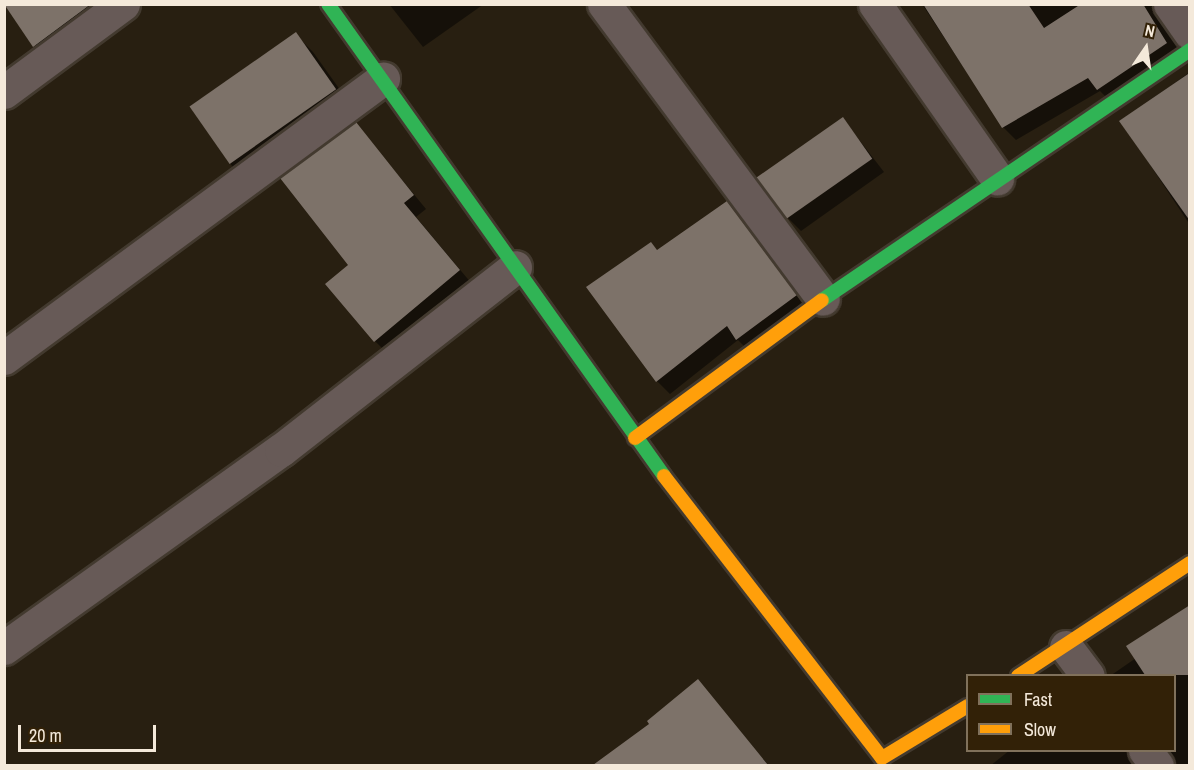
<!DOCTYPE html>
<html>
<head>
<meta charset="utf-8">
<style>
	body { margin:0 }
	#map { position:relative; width:1194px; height:770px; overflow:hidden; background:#281f11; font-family:"Archivo Narrow",sans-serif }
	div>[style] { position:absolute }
	.shadow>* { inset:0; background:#0007 }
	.building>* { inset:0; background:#7d7269; transform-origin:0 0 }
	.roads { filter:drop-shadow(2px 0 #433a2f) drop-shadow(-2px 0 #433a2f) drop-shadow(0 2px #433a2f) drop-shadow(0 -2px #433a2f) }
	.street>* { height:33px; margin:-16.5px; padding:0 16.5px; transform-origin:16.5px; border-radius:16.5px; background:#675a57 }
	.fast>* { height:14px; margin:-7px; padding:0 7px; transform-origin:7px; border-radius:7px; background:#30b455 }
	.slow>* { height:14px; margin:-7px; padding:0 7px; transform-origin:7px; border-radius:7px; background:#ff9f0a }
	span { translate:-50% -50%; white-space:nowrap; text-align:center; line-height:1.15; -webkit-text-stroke:6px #322107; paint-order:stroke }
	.frame { position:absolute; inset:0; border:6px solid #f4e9da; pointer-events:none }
	.legend { position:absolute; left:966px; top:674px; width:210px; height:78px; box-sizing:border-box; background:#322107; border:2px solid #80715b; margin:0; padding:8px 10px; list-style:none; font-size:18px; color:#f4e9da }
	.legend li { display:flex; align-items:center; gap:12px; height:30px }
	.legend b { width:30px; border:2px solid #80715b }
	.north { position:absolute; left:1116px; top:18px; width:60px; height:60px; -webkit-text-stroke:4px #322107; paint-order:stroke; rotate:13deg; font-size:16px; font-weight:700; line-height:24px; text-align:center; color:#f4e9da }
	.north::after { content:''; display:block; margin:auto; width:21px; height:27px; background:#f4e9da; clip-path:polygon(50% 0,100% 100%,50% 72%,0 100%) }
	.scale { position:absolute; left:18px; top:725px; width:138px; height:27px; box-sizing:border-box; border:3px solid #f4e9da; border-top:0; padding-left:8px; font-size:18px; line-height:21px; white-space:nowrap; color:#f4e9da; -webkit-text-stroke:4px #322107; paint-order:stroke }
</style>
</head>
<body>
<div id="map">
	<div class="shadow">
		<i style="clip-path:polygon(4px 4px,121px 4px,47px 59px)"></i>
		<i style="clip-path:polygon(389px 4px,484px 4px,423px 47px)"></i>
		<i style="clip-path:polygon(922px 4px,1170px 4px,1184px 53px,1111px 102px,1100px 91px,1016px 140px,1003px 127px)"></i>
		<i style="clip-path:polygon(295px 34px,313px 52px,353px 108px,250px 184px,232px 166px,191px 106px)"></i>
		<i style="clip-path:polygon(1190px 72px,1190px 225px,1121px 121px)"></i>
		<i style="clip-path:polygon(843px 119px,884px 172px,801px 231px,788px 218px)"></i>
		<i style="clip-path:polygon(356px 124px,426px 209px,416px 217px,472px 284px,388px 354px,375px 341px,350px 265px)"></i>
		<i style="clip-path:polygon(726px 202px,808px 309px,750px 352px,738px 340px,670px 394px,657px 381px,651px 244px,658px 251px)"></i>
		<i style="clip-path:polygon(1190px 611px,1190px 766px,1177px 766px,1167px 750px,1174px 750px,1174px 676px,1110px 676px,1136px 658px)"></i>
		<i style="clip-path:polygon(698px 681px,769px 766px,596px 766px,651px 724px)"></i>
		<i style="clip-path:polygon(1010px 750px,1147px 750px,1141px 766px,990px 766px)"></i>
	</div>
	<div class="building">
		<i style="clip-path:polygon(4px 4px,91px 4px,33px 47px)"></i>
		<i style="clip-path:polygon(923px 4px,1028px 4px,1044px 28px,1081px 4px,1143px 4px,1167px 43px,1097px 90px,1088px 78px,1002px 128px)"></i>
		<i style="left:296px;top:32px;width:70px;height:130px;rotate:55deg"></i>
		<i style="clip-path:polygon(1188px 74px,1190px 77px,1190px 221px,1119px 121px)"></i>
		<i style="left:843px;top:117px;width:51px;height:106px;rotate:55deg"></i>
		<i style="clip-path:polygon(356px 122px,414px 195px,404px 203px,460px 270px,374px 342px,325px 284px,348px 265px,280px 178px)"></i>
		<i style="clip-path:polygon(727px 201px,797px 295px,736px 340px,727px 326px,656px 382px,586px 287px,651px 242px,657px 250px)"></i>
		<i style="clip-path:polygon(1190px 605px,1190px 675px,1145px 675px,1126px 646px)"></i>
		<i style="clip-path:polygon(698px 679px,768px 765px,593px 765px,649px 724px,647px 721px)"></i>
	</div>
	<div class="roads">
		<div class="street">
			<i style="left:604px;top:4px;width:367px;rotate:53.4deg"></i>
			<i style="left:875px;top:4px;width:213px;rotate:55deg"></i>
			<i style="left:1170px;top:4px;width:35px;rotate:55deg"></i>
			<i style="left:4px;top:92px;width:148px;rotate:-36.5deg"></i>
			<i style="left:4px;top:358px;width:471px;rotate:-36.4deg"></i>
			<i style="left:1066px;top:647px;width:36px;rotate:53deg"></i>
			<i style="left:4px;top:648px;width:340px;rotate:-35.6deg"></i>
			<i style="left:281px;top:450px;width:297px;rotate:-38deg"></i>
			<i style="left:1145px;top:750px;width:20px;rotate:53deg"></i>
		</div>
		<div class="fast">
			<i style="left:328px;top:4px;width:579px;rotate:54.55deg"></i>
			<i style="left:822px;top:300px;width:445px;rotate:-34.2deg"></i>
		</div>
		<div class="slow">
			<i style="left:635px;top:438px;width:232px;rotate:-36.4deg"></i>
			<i style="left:664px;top:476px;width:356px;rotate:52.3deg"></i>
			<i style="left:882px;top:758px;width:100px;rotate:-31.2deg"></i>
			<i style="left:1018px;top:676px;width:206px;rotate:-33.3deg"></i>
		</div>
	</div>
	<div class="frame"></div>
	<ul class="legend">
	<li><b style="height:8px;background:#30b455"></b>Fast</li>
	<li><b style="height:8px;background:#ff9f0a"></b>Slow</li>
	</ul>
	<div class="north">N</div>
	<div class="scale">20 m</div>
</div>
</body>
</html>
